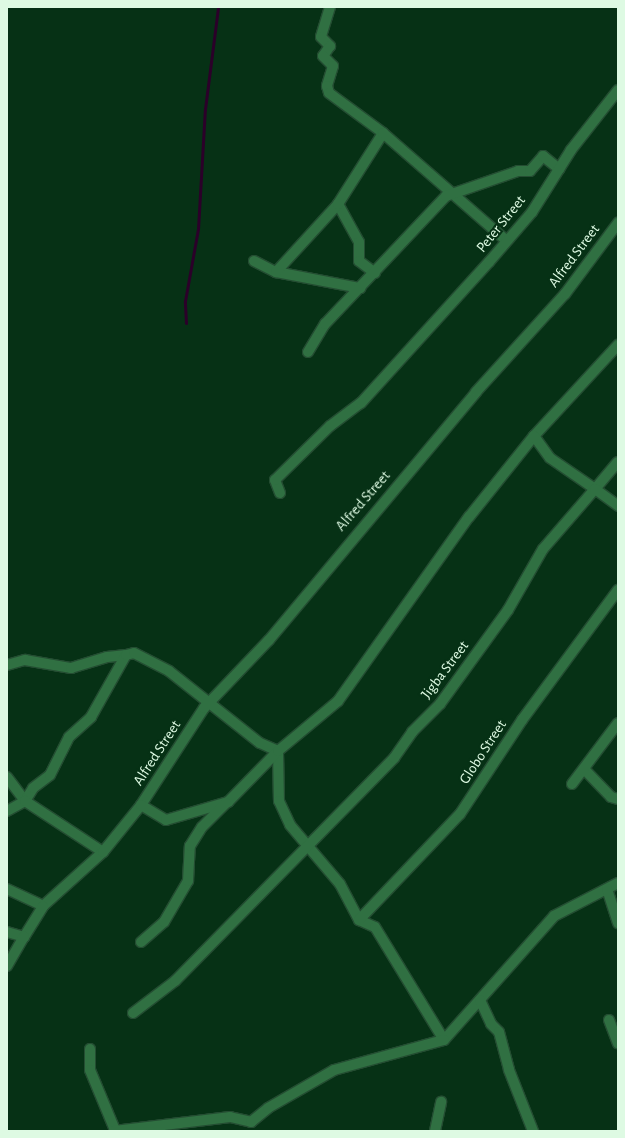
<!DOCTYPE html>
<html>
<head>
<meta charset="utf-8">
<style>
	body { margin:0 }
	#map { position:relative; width:625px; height:1138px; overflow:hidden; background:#063115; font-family:"Alegreya Sans",sans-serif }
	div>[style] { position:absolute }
	.stream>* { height:3px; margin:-1.5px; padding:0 1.5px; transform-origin:1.5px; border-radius:1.5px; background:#2b0029 }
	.roads { filter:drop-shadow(1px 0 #244d32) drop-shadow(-1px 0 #244d32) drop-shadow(0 1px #244d32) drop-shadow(0 -1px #244d32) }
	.minor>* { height:10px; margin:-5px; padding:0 5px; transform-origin:5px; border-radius:5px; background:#307042 }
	span { translate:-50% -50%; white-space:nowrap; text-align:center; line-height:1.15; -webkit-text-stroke:4px #063115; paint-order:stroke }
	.street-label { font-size:15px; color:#defae3 }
	.frame { position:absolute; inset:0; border:8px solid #defae3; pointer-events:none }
</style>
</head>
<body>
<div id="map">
	<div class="stream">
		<i style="left:186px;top:323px;width:22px;rotate:-93deg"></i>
		<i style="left:185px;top:301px;width:73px;rotate:-79.8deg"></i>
		<i style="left:198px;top:229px;width:120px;rotate:-86.7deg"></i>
		<i style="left:205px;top:109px;width:103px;rotate:-82.7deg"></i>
	</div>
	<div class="roads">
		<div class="minor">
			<i style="left:330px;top:7px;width:31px;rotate:107deg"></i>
			<i style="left:321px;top:37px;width:13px;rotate:45deg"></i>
			<i style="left:330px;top:46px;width:12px;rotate:125deg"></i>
			<i style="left:323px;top:56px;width:14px;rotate:45deg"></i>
			<i style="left:333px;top:66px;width:21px;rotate:107deg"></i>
			<i style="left:327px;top:86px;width:7px;rotate:74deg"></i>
			<i style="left:329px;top:93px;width:67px;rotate:36.5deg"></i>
			<i style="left:338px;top:204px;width:43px;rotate:61.1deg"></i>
			<i style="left:359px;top:242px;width:19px;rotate:90deg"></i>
			<i style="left:359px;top:261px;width:20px;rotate:37deg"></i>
			<i style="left:254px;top:261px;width:25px;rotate:27deg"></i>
			<i style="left:276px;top:272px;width:86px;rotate:10.8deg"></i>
			<i style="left:276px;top:272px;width:92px;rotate:-47.6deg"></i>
			<i style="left:338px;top:204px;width:84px;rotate:-57.6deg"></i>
			<i style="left:383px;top:133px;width:164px;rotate:41.1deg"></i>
			<i style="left:308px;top:352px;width:33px;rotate:-59deg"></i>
			<i style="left:325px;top:324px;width:176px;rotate:-46.6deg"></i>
			<i style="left:446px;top:196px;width:76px;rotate:-19.1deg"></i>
			<i style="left:518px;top:171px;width:12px"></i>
			<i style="left:530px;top:171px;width:20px;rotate:-49deg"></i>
			<i style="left:543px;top:156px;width:21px;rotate:39deg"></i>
			<i style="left:534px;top:436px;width:124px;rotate:-47.3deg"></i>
			<i style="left:280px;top:493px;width:14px;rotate:-111deg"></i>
			<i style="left:275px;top:480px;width:77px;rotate:-44.5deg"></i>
			<i style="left:330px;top:426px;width:39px;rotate:-37deg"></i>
			<i style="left:361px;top:403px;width:190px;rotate:-47.8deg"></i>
			<i style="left:489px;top:262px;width:66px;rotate:-49.3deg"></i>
			<i style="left:532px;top:212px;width:73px;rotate:-57.8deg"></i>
			<i style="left:571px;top:150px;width:76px;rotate:-51.9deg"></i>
			<i style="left:7px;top:665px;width:19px;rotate:-16deg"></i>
			<i style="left:25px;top:660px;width:47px;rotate:9.9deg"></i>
			<i style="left:71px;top:668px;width:38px;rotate:-17deg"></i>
			<i style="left:107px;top:657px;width:19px;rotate:-6deg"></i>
			<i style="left:278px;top:751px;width:50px;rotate:88.9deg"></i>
			<i style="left:279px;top:801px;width:26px;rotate:65deg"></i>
			<i style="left:290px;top:825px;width:77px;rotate:49.7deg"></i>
			<i style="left:340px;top:884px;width:41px;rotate:62.2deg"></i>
			<i style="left:359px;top:920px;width:17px;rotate:24deg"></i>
			<i style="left:375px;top:927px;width:132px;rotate:58.6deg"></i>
			<i style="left:444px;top:1040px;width:166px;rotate:-48.4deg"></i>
			<i style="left:554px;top:916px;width:72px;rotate:-27.3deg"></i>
			<i style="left:584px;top:769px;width:39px;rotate:46deg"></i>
			<i style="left:611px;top:797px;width:7px;rotate:16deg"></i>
			<i style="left:7px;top:777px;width:30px;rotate:53deg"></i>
			<i style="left:25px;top:801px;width:15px;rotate:-58deg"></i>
			<i style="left:33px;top:788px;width:21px;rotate:-37deg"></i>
			<i style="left:50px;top:775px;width:42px;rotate:-63.4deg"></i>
			<i style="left:69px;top:737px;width:30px;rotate:-42deg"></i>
			<i style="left:91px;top:717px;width:71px;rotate:-60.6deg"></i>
			<i style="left:126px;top:655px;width:8px;rotate:-14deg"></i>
			<i style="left:134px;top:653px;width:39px;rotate:27deg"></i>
			<i style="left:169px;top:671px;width:116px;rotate:38.4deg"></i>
			<i style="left:260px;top:743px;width:20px;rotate:24deg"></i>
			<i style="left:572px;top:784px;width:76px;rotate:-53deg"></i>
			<i style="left:141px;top:805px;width:116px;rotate:-57deg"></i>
			<i style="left:204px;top:708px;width:94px;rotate:-46.3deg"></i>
			<i style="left:269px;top:640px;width:323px;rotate:-50.1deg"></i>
			<i style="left:476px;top:392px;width:132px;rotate:-47.8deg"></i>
			<i style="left:565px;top:294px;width:89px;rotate:-53.3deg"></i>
			<i style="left:7px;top:811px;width:21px;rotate:-29deg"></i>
			<i style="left:25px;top:801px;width:93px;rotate:33.2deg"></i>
			<i style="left:7px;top:889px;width:40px;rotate:25deg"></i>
			<i style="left:43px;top:906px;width:81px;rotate:-42deg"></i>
			<i style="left:103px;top:852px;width:60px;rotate:-51deg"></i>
			<i style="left:141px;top:805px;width:29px;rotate:31deg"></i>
			<i style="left:166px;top:820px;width:65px;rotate:-16.2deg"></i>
			<i style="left:228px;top:802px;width:71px;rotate:-45.6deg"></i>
			<i style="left:278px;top:751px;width:78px;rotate:-39.8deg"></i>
			<i style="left:338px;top:701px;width:226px;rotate:-54.6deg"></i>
			<i style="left:469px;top:517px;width:104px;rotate:-51.3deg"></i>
			<i style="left:534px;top:436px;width:27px;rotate:54deg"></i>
			<i style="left:550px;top:458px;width:55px;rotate:34.6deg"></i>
			<i style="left:595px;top:489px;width:35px;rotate:-50deg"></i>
			<i style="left:607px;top:889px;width:36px;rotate:72deg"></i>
			<i style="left:359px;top:920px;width:146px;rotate:-46.4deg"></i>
			<i style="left:460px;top:814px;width:113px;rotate:-56.6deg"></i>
			<i style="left:522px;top:720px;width:162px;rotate:-53.6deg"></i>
			<i style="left:7px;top:932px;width:18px;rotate:16deg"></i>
			<i style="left:24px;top:937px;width:36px;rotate:-58deg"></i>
			<i style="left:141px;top:942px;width:30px;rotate:-41deg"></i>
			<i style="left:164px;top:922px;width:48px;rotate:-59.7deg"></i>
			<i style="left:188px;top:881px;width:35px;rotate:-87deg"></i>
			<i style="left:190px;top:846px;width:22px;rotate:-58deg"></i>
			<i style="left:202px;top:827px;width:34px;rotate:-45deg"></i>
			<i style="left:7px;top:966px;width:34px;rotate:-60deg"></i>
			<i style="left:480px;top:1000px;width:26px;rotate:65deg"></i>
			<i style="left:491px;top:1024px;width:11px;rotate:45deg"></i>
			<i style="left:499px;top:1032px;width:39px;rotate:75deg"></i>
			<i style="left:509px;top:1070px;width:66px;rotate:68.5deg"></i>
			<i style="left:133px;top:1013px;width:53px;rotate:-37.3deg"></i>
			<i style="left:175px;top:981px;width:313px;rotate:-45.5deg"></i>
			<i style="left:394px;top:758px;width:32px;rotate:-55deg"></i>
			<i style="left:412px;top:732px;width:40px;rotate:-45deg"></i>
			<i style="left:440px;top:704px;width:116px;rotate:-54.1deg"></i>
			<i style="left:508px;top:610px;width:70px;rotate:-60.2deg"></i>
			<i style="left:543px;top:549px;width:79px;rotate:-49.1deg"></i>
			<i style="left:595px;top:489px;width:29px;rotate:36deg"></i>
			<i style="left:609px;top:1020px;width:25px;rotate:69deg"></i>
			<i style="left:90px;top:1049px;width:21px;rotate:90deg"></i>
			<i style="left:90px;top:1070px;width:65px;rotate:67.4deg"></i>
			<i style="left:114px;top:1131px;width:117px;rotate:-6.9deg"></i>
			<i style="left:230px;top:1117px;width:22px;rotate:13deg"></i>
			<i style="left:251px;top:1122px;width:22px;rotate:-39deg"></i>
			<i style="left:268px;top:1108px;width:76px;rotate:-29.9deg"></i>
			<i style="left:334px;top:1070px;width:114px;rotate:-15.3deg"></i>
			<i style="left:435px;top:1131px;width:30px;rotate:-78deg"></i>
		</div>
	</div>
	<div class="street-label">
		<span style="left:501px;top:224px;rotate:-51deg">Peter Street</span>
		<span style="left:574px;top:256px;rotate:-53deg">Alfred Street</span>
		<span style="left:363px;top:501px;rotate:-49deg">Alfred Street</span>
		<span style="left:445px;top:670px;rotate:-53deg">Jigba Street</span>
		<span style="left:483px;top:752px;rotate:-57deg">Globo Street</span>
		<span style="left:157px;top:753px;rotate:-57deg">Alfred Street</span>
	</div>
	<div class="frame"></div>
</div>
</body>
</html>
